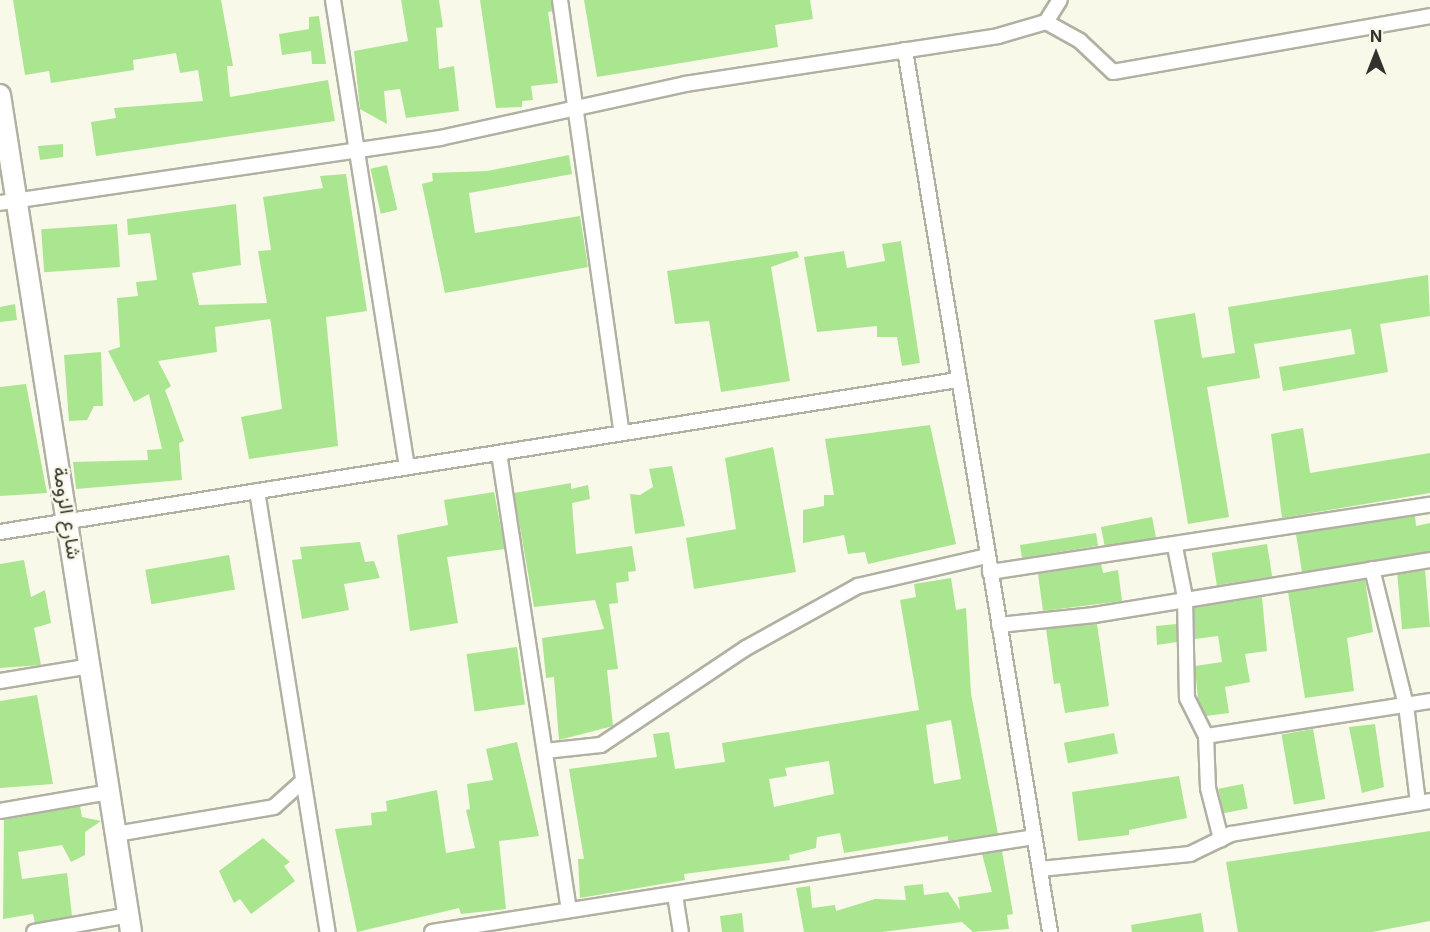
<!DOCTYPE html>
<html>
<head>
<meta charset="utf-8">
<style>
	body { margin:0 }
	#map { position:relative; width:1430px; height:932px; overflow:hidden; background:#f9f9ea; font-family:Inter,Vazirmatn,sans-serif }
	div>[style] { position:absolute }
	.building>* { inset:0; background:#aae590; transform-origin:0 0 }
	.roads { filter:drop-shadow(2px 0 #b1b0a3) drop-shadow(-2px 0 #b1b0a3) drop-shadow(0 2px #b1b0a3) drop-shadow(0 -2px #b1b0a3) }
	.street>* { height:14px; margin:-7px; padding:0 7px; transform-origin:7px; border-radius:7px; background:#fff }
	.secondary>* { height:20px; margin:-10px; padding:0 10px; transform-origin:10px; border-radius:10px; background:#fff }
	span { translate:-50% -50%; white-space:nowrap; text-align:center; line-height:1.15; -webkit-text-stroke:5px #f9f9ea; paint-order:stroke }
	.street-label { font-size:20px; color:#33332d }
	.north { position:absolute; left:1346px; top:24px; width:60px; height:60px; -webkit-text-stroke:4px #f9f9ea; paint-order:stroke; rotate:0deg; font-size:16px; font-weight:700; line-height:24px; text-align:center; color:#33332d }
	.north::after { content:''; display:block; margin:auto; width:21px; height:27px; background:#33332d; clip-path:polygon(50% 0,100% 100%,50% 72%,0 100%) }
</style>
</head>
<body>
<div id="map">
	<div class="building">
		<i style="clip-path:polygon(13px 0,221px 0,233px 66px,227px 66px,230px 97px,328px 80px,335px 121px,96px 156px,91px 122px,116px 118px,114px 108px,203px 101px,198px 70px,180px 73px,176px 53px,133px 60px,134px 70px,51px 83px,49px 71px,25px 75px)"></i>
		<i style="clip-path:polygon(401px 0,439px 0,443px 27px,436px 28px,439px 69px,454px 66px,459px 111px,406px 118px,400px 89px,384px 91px,387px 124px,360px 109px,354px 51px,408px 41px)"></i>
		<i style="clip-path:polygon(480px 0,551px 0,553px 11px,548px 12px,558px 83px,531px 86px,533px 100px,522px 101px,522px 107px,496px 108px)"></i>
		<i style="clip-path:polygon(584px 0,810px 0,813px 19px,775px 25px,778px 47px,597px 77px)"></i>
		<i style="clip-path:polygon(319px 16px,326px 64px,312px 64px,311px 51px,282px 55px,279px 34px,309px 29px,309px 17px)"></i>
		<i style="clip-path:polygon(63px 144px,63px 157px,40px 160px,38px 146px)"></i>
		<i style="clip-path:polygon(569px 155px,572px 174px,469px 193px,475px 233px,580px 216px,588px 267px,445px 293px,422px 184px,433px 181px,432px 173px,487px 171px)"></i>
		<i style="left:387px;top:165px;width:46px;height:17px;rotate:77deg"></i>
		<i style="clip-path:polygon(346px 174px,367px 311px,326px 317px,338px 446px,249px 459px,241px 417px,282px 409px,271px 324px,270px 319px,215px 327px,217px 352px,158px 361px,171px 386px,165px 390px,184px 441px,179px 443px,182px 480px,76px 489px,73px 462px,148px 460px,147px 450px,162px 449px,149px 394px,134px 402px,108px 351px,120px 347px,117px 298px,138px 296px,136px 282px,157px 280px,150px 233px,128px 235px,127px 219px,236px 204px,241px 265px,192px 273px,199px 305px,267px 303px,258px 251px,271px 250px,263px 197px,323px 188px,320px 176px)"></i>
		<i style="left:117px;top:224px;width:43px;height:76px;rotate:86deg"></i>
		<i style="clip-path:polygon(901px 241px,920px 363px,902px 366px,897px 337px,877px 337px,877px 326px,817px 332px,804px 257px,844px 251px,847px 268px,885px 261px,882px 244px)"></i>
		<i style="clip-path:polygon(797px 251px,799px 257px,771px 267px,790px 381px,721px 392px,709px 321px,675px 324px,667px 271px)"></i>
		<i style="clip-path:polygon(1428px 275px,1430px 316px,1380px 324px,1388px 372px,1283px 391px,1279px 367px,1355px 354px,1351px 329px,1254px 344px,1260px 378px,1207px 387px,1229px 517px,1188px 524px,1154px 320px,1195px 313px,1202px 358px,1235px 353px,1228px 307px)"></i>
		<i style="clip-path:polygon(15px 304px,17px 320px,0 322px,0 307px)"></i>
		<i style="clip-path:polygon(101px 352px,103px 406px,94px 406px,87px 420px,69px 421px,64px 355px)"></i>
		<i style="clip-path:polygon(26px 384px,47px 493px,0 496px,0 387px)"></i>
		<i style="clip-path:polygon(930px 425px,956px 544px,868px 564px,865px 552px,848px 554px,844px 535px,803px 543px,803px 510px,824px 506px,824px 495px,834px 495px,825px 439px)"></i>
		<i style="clip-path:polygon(1303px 428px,1310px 473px,1430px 453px,1430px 493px,1282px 518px,1271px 434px)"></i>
		<i style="clip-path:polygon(773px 447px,796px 572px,694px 589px,686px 538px,736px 529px,725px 458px)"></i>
		<i style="clip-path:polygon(672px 466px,685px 526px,635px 534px,630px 494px,640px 495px,653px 487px,649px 469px)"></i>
		<i style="clip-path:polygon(571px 483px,571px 489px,588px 485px,590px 499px,572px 503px,576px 554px,632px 546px,636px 571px,628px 572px,629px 581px,616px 583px,618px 603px,609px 604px,618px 669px,607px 670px,613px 726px,559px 740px,554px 677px,546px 678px,542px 638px,604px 629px,595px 600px,534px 607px,514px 493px)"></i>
		<i style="clip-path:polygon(494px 492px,505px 549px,447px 557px,458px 623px,410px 631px,397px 535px,448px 525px,444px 500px)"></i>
		<i style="clip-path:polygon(1415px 516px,1416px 526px,1430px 523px,1430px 551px,1302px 572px,1296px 534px)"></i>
		<i style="left:1152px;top:517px;width:21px;height:52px;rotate:79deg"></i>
		<i style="left:1096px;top:533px;width:13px;height:77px;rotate:81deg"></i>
		<i style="clip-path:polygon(360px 542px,365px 562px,374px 561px,380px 578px,344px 584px,349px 610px,302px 619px,292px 560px,302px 559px,300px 547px)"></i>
		<i style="left:1267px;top:544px;width:33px;height:56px;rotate:81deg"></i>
		<i style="left:229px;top:555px;width:35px;height:85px;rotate:80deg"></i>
		<i style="clip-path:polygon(24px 560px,31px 597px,45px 590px,51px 623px,34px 628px,41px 665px,0 668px,0 564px)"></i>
		<i style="clip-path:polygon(1101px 564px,1103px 573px,1118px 570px,1122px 601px,1043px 611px,1038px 574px)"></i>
		<i style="left:1425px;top:570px;width:57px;height:28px;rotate:85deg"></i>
		<i style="clip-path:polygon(evenodd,951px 578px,956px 610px,966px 608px,971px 694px,998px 834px,948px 841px,948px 836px,844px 853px,840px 833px,817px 837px,816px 848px,789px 855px,790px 860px,684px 874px,685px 880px,580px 898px,578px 859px,584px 859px,569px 769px,657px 757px,653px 734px,669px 732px,675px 769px,725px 762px,722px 743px,919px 710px,900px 600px,916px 597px,914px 584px,951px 578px,951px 720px,961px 779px,934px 784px,926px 725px,951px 720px,951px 578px,829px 761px,834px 794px,774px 807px,769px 779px,787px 776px,785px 768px,829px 761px)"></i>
		<i style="clip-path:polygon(1365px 580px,1373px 632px,1347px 638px,1354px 691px,1305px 698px,1288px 592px)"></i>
		<i style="clip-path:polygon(1262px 597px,1267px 651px,1245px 654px,1250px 682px,1225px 687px,1229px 713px,1206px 716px,1198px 700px,1195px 666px,1222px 662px,1218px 636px,1195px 639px,1194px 608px)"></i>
		<i style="clip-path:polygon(1097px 624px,1109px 706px,1065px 713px,1060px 683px,1054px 684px,1046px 629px)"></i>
		<i style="clip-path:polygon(1177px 624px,1177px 642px,1157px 645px,1156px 626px)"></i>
		<i style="left:517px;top:647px;width:58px;height:51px;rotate:82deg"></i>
		<i style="clip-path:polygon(37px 695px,53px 784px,0 788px,0 701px)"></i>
		<i style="clip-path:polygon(1375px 724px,1384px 787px,1362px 793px,1349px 727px)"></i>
		<i style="left:1313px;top:729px;width:71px;height:32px;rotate:80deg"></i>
		<i style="left:1114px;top:733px;width:21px;height:51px;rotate:79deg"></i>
		<i style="clip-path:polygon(517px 742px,539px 836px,499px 841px,506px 909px,461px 914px,459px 908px,357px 932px,335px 829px,372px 825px,371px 813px,387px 811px,386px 801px,437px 790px,446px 853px,475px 848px,466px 810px,470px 809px,467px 784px,493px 780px,486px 749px)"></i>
		<i style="clip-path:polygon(1179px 776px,1187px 818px,1129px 830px,1129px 835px,1078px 841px,1072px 792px)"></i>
		<i style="left:1243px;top:784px;width:25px;height:25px;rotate:79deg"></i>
		<i style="clip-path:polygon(80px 806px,82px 817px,101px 821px,85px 832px,85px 855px,71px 862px,62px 845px,18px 852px,22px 879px,67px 873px,72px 916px,35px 923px,33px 914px,3px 919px,4px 820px)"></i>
		<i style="clip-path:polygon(1430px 831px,1430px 921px,1372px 932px,1238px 932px,1226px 862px)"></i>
		<i style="clip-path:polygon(263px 838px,290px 862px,284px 866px,295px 881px,251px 914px,240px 899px,234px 903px,219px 871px)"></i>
		<i style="clip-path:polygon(1002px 851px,1013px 914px,1007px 915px,1009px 929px,973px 932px,962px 922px,882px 932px,804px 932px,796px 888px,810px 886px,812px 908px,835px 905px,836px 911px,875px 899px,906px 900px,904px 886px,923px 884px,924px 895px,948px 892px,960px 910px,958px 897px,992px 892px,982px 854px)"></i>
		<i style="clip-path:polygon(742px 913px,744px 932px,722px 932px,720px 916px)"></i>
		<i style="clip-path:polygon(1201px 913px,1204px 932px,1132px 932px,1131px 925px)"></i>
	</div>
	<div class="roads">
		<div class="street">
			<i style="left:333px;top:0;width:473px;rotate:81deg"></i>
			<i style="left:560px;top:0;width:437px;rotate:81.9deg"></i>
			<i style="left:1046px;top:22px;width:39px;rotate:29deg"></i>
			<i style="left:1080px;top:41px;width:45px;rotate:43.2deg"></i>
			<i style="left:1113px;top:72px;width:322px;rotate:-10deg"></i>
			<i style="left:905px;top:50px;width:894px;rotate:80.66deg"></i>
			<i style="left:0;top:203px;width:445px;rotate:-8.4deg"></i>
			<i style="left:440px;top:138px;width:251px;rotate:-12.4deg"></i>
			<i style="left:685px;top:84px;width:317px;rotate:-8.7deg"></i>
			<i style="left:998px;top:36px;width:50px;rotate:-16.3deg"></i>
			<i style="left:1046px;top:22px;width:26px;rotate:-58deg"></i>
			<i style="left:499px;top:453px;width:461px;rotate:81.3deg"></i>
			<i style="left:257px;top:491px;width:447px;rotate:80.9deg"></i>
			<i style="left:0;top:532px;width:969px;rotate:-9.02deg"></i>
			<i style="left:1175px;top:547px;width:51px;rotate:78.7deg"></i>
			<i style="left:1185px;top:597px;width:101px;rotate:88.9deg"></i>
			<i style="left:1187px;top:698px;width:42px;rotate:63.4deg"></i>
			<i style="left:1206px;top:736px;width:52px;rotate:87.8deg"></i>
			<i style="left:1208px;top:788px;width:53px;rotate:75.7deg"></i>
			<i style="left:1372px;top:569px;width:140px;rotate:76deg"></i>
			<i style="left:1406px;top:705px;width:99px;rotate:83deg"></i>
			<i style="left:990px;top:572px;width:445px;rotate:-8.7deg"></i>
			<i style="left:999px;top:625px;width:96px;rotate:-6deg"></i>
			<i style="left:1094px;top:615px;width:340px;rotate:-9.3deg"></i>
			<i style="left:0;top:681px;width:92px;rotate:-9.4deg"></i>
			<i style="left:1206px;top:736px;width:227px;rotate:-8.9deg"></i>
			<i style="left:545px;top:751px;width:56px;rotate:-6.1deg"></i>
			<i style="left:601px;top:745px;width:174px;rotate:-33.8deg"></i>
			<i style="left:746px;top:648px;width:128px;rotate:-29deg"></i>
			<i style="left:858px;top:586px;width:132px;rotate:-13.1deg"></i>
			<i style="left:0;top:811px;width:112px;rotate:-9.8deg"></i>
			<i style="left:116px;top:834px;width:160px;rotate:-9.7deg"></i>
			<i style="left:274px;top:807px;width:39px;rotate:-42deg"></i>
			<i style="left:1040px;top:869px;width:151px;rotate:-5.7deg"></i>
			<i style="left:1190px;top:854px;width:46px;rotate:-26deg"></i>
			<i style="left:1231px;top:834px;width:202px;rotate:-9.4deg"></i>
			<i style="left:675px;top:895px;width:37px;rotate:81deg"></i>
			<i style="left:34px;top:932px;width:97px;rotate:-10.1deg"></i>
			<i style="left:432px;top:932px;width:609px;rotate:-8.97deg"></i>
		</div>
		<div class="secondary">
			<i style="left:0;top:95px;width:847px;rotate:81.1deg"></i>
		</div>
	</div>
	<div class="street-label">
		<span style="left:67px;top:513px;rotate:81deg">شارع الزومة</span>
	</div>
	<div class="north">N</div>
</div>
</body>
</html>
